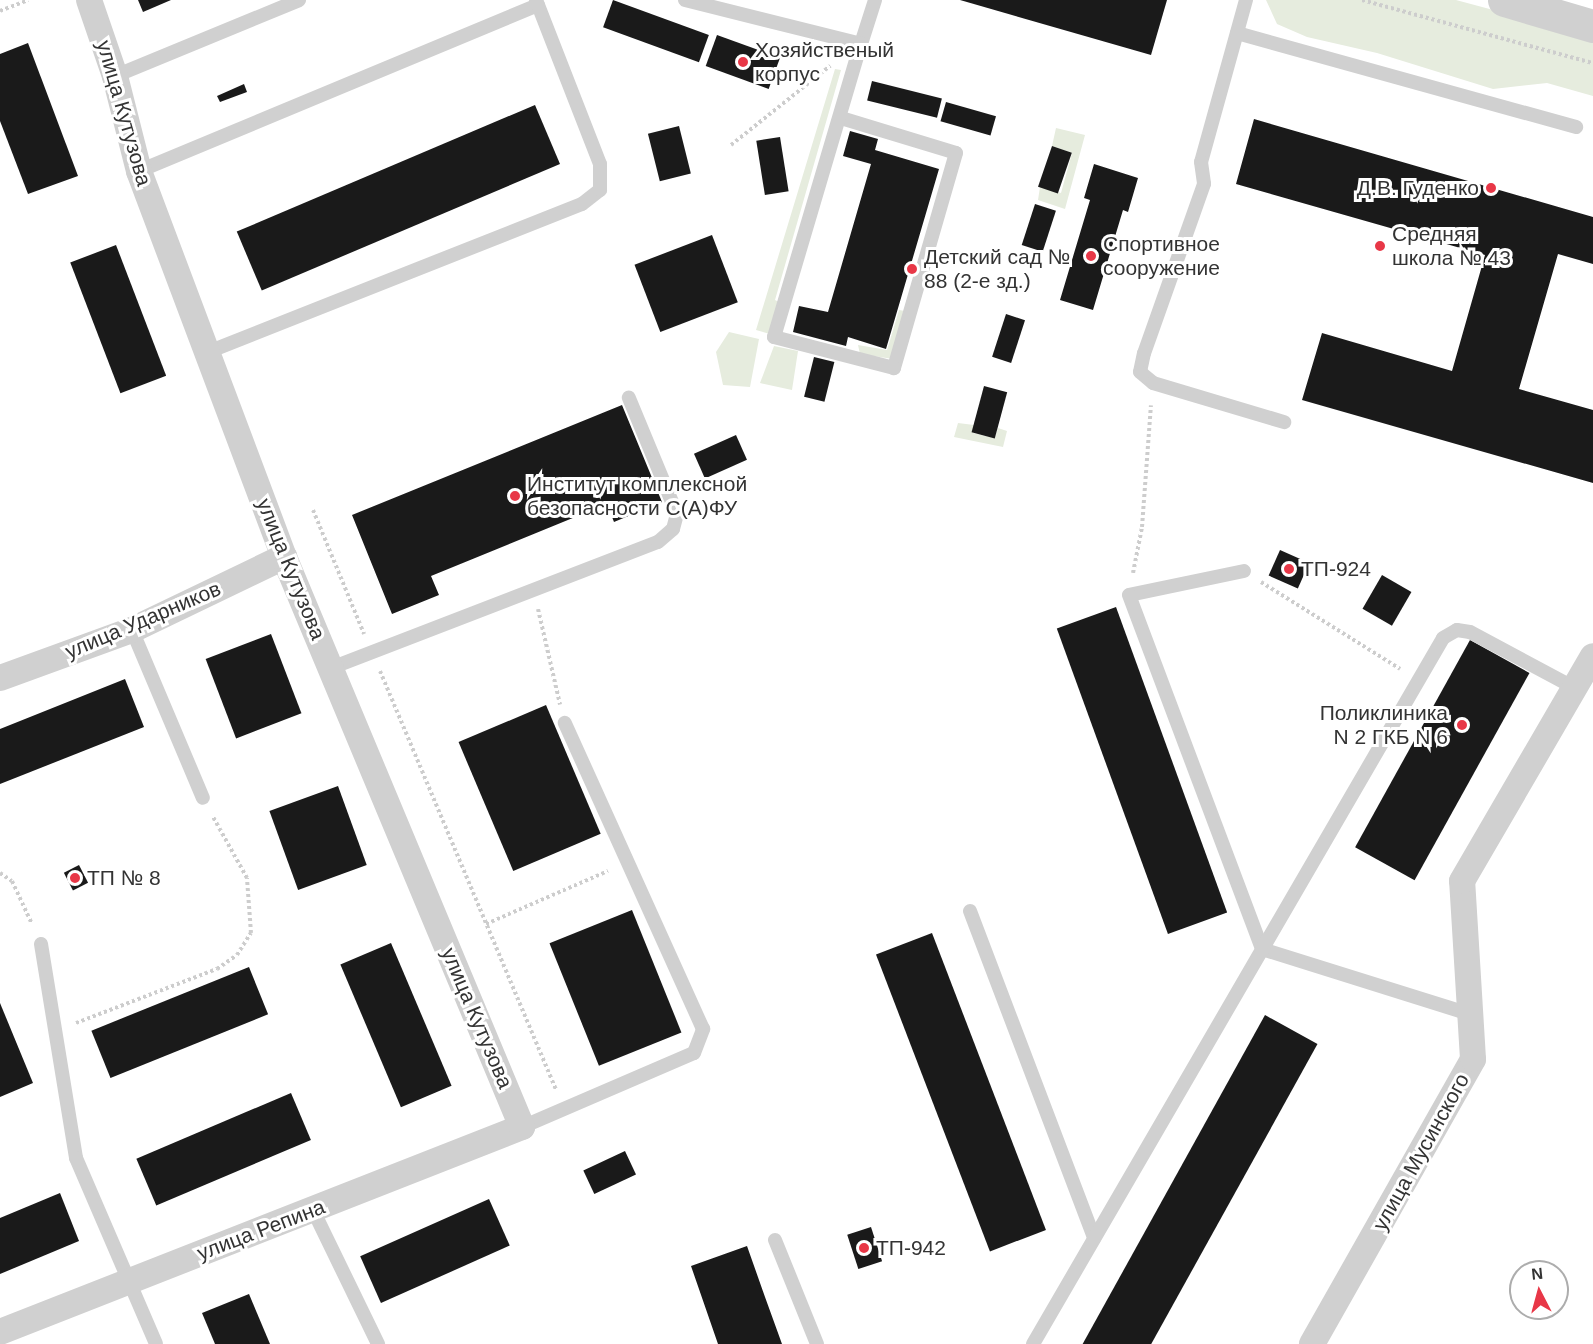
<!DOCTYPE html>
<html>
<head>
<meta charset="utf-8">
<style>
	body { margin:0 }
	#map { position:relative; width:1593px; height:1344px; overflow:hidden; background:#fff; font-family:Arial,sans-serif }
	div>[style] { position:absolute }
	.green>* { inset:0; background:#e6ecde }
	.building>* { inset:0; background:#1a1a1a; transform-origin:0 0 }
	.path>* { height:4px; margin-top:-2px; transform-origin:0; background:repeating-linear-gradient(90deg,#cdcdcd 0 3px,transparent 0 6px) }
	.service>* { height:14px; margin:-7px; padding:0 7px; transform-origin:7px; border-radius:7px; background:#d0d0d0 }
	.minor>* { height:26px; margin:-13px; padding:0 13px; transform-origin:13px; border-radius:13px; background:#d0d0d0 }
	.tertiary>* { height:33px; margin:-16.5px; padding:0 16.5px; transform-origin:16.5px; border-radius:16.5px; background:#d0d0d0 }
	.dots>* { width:16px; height:16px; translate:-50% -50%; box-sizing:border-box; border:3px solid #fff; border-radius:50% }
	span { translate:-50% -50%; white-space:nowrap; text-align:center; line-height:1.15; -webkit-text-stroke:6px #fff; paint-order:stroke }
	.poi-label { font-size:21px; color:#333 }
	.left { translate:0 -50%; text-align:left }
	.right { translate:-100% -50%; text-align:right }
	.street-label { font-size:21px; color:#333 }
	.north { position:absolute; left:1509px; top:1260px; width:60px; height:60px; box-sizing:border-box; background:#fff; border:2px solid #adadad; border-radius:50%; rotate:354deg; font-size:16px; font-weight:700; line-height:24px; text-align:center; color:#333 }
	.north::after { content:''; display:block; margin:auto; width:21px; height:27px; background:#e83747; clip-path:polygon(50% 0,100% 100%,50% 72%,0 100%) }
</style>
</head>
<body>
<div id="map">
	<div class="green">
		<i style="clip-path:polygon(1266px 0,1456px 0,1497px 11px,1593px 43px,1593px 96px,1547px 83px,1493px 89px,1377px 53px,1307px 37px,1277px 24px)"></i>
		<i style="clip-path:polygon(835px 69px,841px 70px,775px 300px,779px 302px,770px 334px,756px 330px)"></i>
		<i style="clip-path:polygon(1056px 128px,1085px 135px,1065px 209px,1038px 200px,1040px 187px,1061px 193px,1072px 153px,1052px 146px)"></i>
		<i style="clip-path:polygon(899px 310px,905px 311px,893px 359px,860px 354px,858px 345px,887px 350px)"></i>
		<i style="clip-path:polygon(729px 332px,759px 339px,750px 387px,723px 385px,716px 352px)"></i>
		<i style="clip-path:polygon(774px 346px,798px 351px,792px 390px,760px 383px)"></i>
		<i style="clip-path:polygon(958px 423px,974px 425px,973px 433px,995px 438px,998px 428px,1007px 431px,1003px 447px,954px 437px)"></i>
	</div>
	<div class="building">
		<i style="clip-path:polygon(138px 0,171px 0,143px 12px)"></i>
		<i style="left:613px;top:0;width:102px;height:29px;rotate:20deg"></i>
		<i style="clip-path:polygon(960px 0,1167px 0,1151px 55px)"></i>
		<i style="left:717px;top:35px;width:67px;height:33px;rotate:20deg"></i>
		<i style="clip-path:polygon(28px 43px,78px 176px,28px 194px,0 121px,0 54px)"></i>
		<i style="left:872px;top:81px;width:72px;height:20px;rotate:14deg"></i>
		<i style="clip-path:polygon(244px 84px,247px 92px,220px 102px,217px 96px)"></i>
		<i style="left:946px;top:102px;width:52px;height:20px;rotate:16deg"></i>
		<i style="left:535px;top:105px;width:64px;height:324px;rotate:67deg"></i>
		<i style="clip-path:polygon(1254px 119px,1593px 217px,1593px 264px,1558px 254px,1519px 389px,1593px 410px,1593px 483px,1302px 400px,1322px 333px,1452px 371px,1485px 255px,1236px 184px)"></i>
		<i style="left:679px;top:126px;width:49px;height:32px;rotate:76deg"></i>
		<i style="clip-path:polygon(850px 131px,878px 139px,875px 150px,939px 169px,886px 349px,848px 337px,846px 346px,793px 332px,799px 306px,828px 312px,871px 164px,843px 156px)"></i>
		<i style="left:780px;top:137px;width:55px;height:24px;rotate:81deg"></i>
		<i style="left:1052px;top:146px;width:21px;height:43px;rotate:19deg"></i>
		<i style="clip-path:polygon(1094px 164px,1138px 178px,1128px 212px,1123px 210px,1093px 310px,1060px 300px,1090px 200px,1084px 198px)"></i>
		<i style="left:1035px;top:204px;width:22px;height:43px;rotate:18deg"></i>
		<i style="left:712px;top:235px;width:72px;height:83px;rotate:69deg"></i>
		<i style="left:116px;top:245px;width:140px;height:49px;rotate:69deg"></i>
		<i style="left:1006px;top:314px;width:20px;height:45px;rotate:18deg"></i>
		<i style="left:814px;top:357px;width:21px;height:41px;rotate:14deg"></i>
		<i style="left:984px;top:386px;width:24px;height:48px;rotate:15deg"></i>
		<i style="clip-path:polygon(622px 405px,662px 502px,614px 522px,607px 504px,431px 576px,439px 595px,392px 614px,352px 515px)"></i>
		<i style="left:736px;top:435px;width:27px;height:46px;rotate:66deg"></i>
		<i style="left:1280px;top:550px;width:32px;height:28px;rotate:24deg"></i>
		<i style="left:1382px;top:575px;width:34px;height:39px;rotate:30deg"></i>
		<i style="left:1116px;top:607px;width:325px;height:63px;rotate:70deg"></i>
		<i style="left:271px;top:634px;width:85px;height:70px;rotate:69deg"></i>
		<i style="left:1470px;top:640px;width:68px;height:237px;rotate:29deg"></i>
		<i style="clip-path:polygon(125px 679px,144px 727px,0 784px,0 729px)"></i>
		<i style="left:546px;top:705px;width:140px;height:95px;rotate:67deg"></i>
		<i style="left:338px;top:786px;width:84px;height:73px;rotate:70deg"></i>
		<i style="left:79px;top:865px;width:20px;height:17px;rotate:63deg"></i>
		<i style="left:632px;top:910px;width:132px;height:89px;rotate:68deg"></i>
		<i style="left:932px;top:933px;width:318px;height:60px;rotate:69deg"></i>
		<i style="left:391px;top:943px;width:155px;height:55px;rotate:67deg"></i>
		<i style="left:249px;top:967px;width:51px;height:170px;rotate:68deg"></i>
		<i style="clip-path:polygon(0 1003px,33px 1083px,0 1097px)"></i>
		<i style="left:1265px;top:1015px;width:60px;height:379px;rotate:29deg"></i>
		<i style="left:291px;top:1093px;width:51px;height:168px;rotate:67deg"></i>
		<i style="left:625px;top:1151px;width:26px;height:46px;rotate:65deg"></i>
		<i style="clip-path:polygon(60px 1193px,79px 1241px,0 1274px,0 1218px)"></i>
		<i style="left:489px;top:1199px;width:51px;height:141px;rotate:66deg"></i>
		<i style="left:871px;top:1227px;width:36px;height:25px;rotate:72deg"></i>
		<i style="clip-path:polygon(747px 1246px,765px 1297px,782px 1344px,718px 1344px,691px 1266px)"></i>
		<i style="clip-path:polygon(249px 1294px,270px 1344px,215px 1344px,202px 1313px)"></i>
	</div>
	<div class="path">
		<i style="left:1362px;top:0;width:239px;rotate:15.3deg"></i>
		<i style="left:0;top:11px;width:30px;rotate:-21deg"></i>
		<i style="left:731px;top:145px;width:127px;rotate:-38.6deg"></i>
		<i style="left:313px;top:510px;width:134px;rotate:67.6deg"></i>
		<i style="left:1133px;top:573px;width:47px;rotate:-78.9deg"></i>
		<i style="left:1142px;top:527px;width:122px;rotate:-85.8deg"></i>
		<i style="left:1261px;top:582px;width:164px;rotate:32deg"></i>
		<i style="left:538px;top:609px;width:98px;rotate:77deg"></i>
		<i style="left:380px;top:671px;width:454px;rotate:67.2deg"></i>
		<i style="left:0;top:873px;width:14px;rotate:34deg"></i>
		<i style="left:12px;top:881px;width:47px;rotate:65.1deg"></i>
		<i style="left:486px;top:924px;width:133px;rotate:-23.5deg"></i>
		<i style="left:76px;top:1023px;width:151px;rotate:-21deg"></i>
		<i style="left:217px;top:969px;width:24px;rotate:-35deg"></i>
		<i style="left:237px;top:955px;width:26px;rotate:-58deg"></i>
		<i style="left:251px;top:933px;width:55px;rotate:-94.2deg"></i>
		<i style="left:247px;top:878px;width:70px;rotate:-119.1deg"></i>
	</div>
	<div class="service">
		<i style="left:685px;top:0;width:181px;rotate:14deg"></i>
		<i style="left:861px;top:44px;width:46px;rotate:-72.3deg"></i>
		<i style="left:1246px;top:0;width:168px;rotate:105.5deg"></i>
		<i style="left:1201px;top:162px;width:22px;rotate:82deg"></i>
		<i style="left:1204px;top:184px;width:179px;rotate:109.5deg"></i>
		<i style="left:1144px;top:353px;width:19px;rotate:102deg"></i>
		<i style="left:1140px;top:372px;width:17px;rotate:40deg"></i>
		<i style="left:1153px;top:383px;width:137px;rotate:16.6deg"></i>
		<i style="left:1237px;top:33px;width:352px;rotate:15.5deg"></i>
		<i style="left:115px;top:76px;width:199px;rotate:-22.4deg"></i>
		<i style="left:841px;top:118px;width:120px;rotate:16.9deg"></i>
		<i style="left:956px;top:153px;width:224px;rotate:106.1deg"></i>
		<i style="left:894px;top:368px;width:124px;rotate:-165.5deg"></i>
		<i style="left:774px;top:337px;width:306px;rotate:-73.5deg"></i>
		<i style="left:139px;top:171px;width:432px;rotate:-22.6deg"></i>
		<i style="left:208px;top:352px;width:402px;rotate:-21.6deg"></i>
		<i style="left:582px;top:204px;width:23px;rotate:-38deg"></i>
		<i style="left:600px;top:190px;width:26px;rotate:-90deg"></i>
		<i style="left:600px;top:164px;width:176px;rotate:-111.3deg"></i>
		<i style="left:1244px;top:571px;width:117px;rotate:168.2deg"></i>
		<i style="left:1129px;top:595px;width:378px;rotate:69.4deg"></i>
		<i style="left:1262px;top:949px;width:220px;rotate:17.4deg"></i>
		<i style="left:132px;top:630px;width:182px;rotate:67.1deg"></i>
		<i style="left:331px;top:668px;width:350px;rotate:-21.1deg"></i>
		<i style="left:658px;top:542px;width:20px;rotate:-41deg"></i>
		<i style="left:673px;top:529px;width:16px;rotate:-75deg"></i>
		<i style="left:677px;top:514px;width:126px;rotate:-112.5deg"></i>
		<i style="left:970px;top:911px;width:350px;rotate:69.2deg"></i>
		<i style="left:41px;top:944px;width:217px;rotate:80.7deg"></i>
		<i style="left:76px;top:1158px;width:202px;rotate:66.7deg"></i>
		<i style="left:522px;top:1127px;width:187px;rotate:-23.3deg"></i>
		<i style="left:694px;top:1053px;width:26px;rotate:-69deg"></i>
		<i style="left:703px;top:1029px;width:336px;rotate:-114.3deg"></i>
		<i style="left:313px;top:1210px;width:149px;rotate:64.1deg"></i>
		<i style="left:775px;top:1240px;width:112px;rotate:68deg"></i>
		<i style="left:1033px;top:1344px;width:816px;rotate:-59.85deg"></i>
		<i style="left:1443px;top:638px;width:16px;rotate:-30deg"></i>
		<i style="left:1457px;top:630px;width:13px;rotate:9deg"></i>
		<i style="left:1470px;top:632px;width:119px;rotate:28.1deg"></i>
	</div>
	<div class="minor">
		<i style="left:0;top:678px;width:140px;rotate:-20deg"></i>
		<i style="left:132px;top:630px;width:169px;rotate:-25.7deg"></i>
		<i style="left:0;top:1332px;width:561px;rotate:-21.44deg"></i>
		<i style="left:522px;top:1127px;width:618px;rotate:-112.66deg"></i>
		<i style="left:284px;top:557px;width:412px;rotate:-110.6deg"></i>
		<i style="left:139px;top:171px;width:98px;rotate:-104.2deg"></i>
		<i style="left:115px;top:76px;width:80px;rotate:-108.9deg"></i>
		<i style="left:1312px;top:1344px;width:327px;rotate:-60.5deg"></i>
		<i style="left:1473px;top:1059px;width:178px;rotate:-93.5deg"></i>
		<i style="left:1462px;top:881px;width:260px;rotate:-59.8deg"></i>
	</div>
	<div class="tertiary">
		<i style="left:1504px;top:0;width:93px;rotate:16.3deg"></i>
	</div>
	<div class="dots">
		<i style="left:743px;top:62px;background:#e83747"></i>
		<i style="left:1491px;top:188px;background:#e83747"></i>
		<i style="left:1380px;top:246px;background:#e83747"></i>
		<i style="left:1091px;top:256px;background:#e83747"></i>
		<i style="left:912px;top:269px;background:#e83747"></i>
		<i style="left:515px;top:496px;background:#e83747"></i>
		<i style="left:1289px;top:569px;background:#e83747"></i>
		<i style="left:1462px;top:725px;background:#e83747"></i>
		<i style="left:75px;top:878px;background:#e83747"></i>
		<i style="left:864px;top:1248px;background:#e83747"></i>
	</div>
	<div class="poi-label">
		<span class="left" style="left:755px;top:62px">Хозяйственый<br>корпус</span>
		<span class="right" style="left:1479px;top:188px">Д.В. Гуденко</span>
		<span class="left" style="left:1392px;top:246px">Средняя<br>школа № 43</span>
		<span class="left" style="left:1103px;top:256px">Спортивное<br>сооружение</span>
		<span class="left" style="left:924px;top:269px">Детский сад №<br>88 (2-е зд.)</span>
		<span class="left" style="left:527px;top:496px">Институт комплексной<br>безопасности С(А)ФУ</span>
		<span class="left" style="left:1301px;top:569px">ТП-924</span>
		<span class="right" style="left:1448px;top:725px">Поликлиника<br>N 2 ГКБ N 6</span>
		<span class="left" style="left:87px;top:878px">ТП № 8</span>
		<span class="left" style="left:876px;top:1248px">ТП-942</span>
	</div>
	<div class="street-label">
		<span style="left:124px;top:113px;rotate:74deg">улица Кутузова</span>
		<span style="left:291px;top:569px;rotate:68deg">улица Кутузова</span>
		<span style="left:143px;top:620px;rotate:-23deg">улица Ударников</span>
		<span style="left:477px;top:1018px;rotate:67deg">улица Кутузова</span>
		<span style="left:1421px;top:1152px;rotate:-61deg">улица Мусинского</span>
		<span style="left:261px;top:1230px;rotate:-21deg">улица Репина</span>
	</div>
	<div class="north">N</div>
</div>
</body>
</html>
